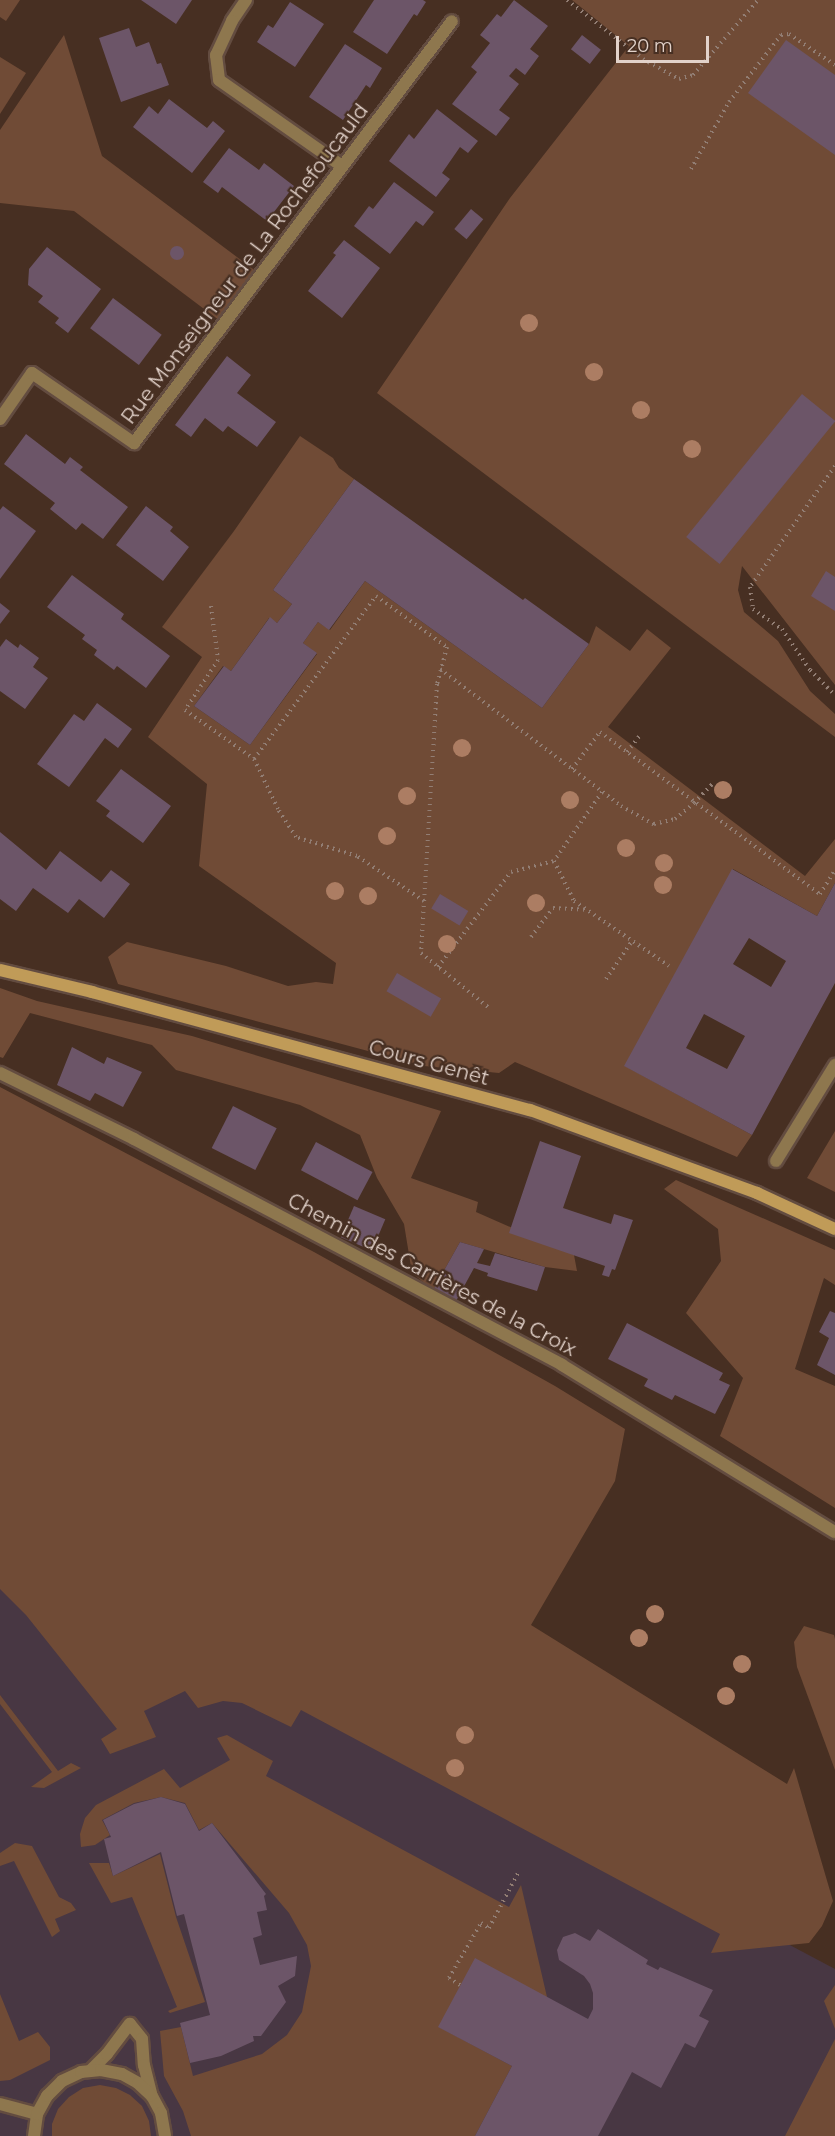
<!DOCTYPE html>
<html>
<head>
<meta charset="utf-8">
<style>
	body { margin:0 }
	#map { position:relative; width:835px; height:2136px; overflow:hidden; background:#472f22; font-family:Montserrat,sans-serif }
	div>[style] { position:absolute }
	.medical>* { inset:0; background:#483743 }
	.green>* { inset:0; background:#704b36 }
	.building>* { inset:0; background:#6c5568; transform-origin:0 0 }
	.round { border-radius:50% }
	.path>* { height:4px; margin-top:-2px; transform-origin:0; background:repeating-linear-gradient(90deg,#927e74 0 1.5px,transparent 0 6px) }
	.roads { filter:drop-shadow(2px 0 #634c40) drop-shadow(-2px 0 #634c40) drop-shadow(0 2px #634c40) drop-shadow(0 -2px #634c40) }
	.service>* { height:12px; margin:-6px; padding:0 6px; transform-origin:6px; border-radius:6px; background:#8e774e }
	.minor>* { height:12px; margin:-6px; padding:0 6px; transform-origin:6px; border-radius:6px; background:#8e774e }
	.secondary>* { height:12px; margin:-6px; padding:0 6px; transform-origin:6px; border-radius:6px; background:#c09b58 }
	.trees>* { width:18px; height:18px; margin:-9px; border-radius:50%; background:#ac7d63 }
	span { translate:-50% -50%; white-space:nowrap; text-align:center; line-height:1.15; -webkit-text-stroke:4.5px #472f22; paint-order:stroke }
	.street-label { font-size:20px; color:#e2d2ca }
	.scale { position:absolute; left:616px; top:36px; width:93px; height:27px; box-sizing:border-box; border:3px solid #e2d2ca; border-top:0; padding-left:8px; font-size:18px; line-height:21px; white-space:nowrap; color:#e2d2ca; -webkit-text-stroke:4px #472f22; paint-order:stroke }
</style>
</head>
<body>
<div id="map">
	<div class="medical">
		<i style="clip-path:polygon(0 1547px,297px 1683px,835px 1969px,835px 2136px,0 2136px)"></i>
	</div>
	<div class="green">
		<i style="clip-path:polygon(0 0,20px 0,6px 21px,0 17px)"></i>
		<i style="clip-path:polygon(572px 0,835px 0,835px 685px,742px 566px,738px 590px,744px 612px,778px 641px,810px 691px,835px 714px,835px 737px,377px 393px,510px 198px,629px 46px)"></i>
		<i style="clip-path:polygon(64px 35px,102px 156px,261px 275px,224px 324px,74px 211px,0 203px,0 130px)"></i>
		<i style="clip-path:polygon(0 57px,26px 73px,0 114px)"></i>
		<i style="clip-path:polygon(300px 436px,333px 458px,339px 468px,354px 479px,273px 590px,292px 604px,277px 623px,269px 618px,231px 671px,223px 666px,194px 706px,250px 745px,317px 654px,303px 643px,318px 622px,330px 630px,365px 581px,542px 708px,589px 644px,596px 626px,630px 651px,647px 629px,671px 648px,608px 727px,805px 876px,835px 839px,835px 883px,817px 916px,733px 869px,625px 1066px,752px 1135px,737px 1157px,515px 1062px,499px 1073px,424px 1066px,118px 984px,108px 957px,127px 942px,226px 966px,288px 986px,316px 982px,333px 984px,336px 963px,199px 866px,207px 784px,148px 737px,202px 657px,162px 627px,234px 531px)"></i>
		<i style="clip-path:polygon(0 988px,37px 1001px,192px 1036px,441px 1111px,411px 1178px,478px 1202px,476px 1212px,574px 1255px,577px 1271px,545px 1267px,460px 1242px,433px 1290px,412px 1273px,404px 1224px,377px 1178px,360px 1135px,300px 1105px,176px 1070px,152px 1045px,30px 1013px,3px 1058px,0 1057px)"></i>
		<i style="clip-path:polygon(0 1087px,314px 1252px,555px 1386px,625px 1429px,615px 1481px,531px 1625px,787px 1784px,794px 1768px,833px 1901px,822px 1926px,809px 1943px,711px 1953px,720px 1934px,301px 1710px,291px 1727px,242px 1703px,223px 1701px,198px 1708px,185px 1691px,144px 1711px,156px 1737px,110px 1754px,101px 1739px,117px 1729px,26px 1615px,0 1589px)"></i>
		<i style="clip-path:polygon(835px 1131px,835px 1192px,807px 1178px)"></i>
		<i style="clip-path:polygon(676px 1180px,835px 1250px,835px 1285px,824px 1278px,795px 1369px,835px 1386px,835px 1508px,720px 1436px,743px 1378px,686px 1313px,721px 1261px,718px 1229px,664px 1189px)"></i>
		<i style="clip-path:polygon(804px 1626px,834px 1635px,835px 1639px,835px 1770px,797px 1667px,794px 1642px)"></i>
		<i style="clip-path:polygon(0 1695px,58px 1771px,71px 1763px,81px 1768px,44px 1788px,31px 1787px,52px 1772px,0 1704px)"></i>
		<i style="clip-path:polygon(227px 1735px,273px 1761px,266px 1776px,509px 1907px,521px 1885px,547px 1997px,439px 2027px,512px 2066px,475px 2136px,191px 2136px,183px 2111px,164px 2076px,160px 2031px,181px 2027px,193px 2076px,262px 2054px,287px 2035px,302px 2012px,311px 1966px,307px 1945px,289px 1913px,212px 1823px,199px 1830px,185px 1803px,161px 1797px,134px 1803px,102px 1820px,110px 1835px,95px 1845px,81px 1847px,80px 1834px,85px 1818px,96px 1805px,164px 1769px,180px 1788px,230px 1760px,217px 1738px)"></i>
		<i style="clip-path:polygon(15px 1843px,32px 1846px,59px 1897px,71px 1903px,76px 1910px,55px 1919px,60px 1931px,52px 1937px,14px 1861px,0 1866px,0 1853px)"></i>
		<i style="clip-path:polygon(160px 1854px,176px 1917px,205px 2002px,170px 2013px,168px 2011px,177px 2007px,132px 1897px,111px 1903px,89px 1863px,109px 1863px,113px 1876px)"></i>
		<i style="clip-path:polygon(835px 1985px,835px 2029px,824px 2001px)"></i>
		<i style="clip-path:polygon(0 1994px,19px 2041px,38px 2032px,50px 2047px,50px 2060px,10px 2080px,0 2081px)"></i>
		<i style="clip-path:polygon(835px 2039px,835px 2136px,785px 2136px,816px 2076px)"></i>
		<i style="clip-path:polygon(100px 2085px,116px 2088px,130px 2095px,142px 2106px,149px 2121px,151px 2136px,52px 2136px,52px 2124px,58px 2109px,69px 2097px,83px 2088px)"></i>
	</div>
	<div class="building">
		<i style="clip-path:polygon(141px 0,192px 0,176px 24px)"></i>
		<i style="clip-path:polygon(374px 0,423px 0,426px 2px,417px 16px,414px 14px,387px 54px,353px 32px)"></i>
		<i style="clip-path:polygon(514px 0,548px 26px,530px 49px,539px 56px,525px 75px,516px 68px,509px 76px,519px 84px,499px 110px,510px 118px,496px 136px,452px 104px,477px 72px,471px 67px,490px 43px,480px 35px,497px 14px,501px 17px)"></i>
		<i style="clip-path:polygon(290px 2px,324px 24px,295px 67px,257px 42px,268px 25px,273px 28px)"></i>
		<i style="clip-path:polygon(129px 28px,136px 47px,149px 42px,157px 64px,161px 63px,169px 85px,121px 102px,99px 38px)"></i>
		<i style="left:582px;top:35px;width:24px;height:18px;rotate:38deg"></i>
		<i style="clip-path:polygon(786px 40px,835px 75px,835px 155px,748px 93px)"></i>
		<i style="clip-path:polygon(345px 44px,382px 68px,370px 88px,366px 85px,343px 120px,309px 97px)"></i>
		<i style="clip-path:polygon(169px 99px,207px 128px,213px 121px,225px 131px,192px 173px,133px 127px,149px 106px,158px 114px)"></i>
		<i style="clip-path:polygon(437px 109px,478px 141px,468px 153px,460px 147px,442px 173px,450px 179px,436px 197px,389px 161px,409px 134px,414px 139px)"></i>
		<i style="clip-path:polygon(229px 148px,259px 170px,264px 163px,294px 186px,267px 221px,222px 187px,218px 193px,203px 182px)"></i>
		<i style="clip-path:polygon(394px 182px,434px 212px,423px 226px,416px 221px,390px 254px,354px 226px,369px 206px,373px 209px)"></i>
		<i style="left:471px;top:209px;width:16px;height:26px;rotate:40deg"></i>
		<i style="clip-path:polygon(344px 240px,380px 268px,342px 318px,308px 291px,336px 255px,333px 253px)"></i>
		<i class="round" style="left:170px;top:246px;width:14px;height:14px"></i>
		<i style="clip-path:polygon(47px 247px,101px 289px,68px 333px,55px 323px,59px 318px,38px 302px,43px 296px,28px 285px,29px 269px)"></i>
		<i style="left:113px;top:298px;width:61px;height:38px;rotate:37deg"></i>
		<i style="clip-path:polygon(227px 356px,251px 375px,237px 393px,276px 422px,257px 447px,228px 426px,223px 432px,205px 418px,191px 437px,175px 425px)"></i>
		<i style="left:802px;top:394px;width:43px;height:184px;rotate:39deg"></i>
		<i style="clip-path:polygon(26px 434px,65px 464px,70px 457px,83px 467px,80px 470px,128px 507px,103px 539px,82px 523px,76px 530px,50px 509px,55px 503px,4px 464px)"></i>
		<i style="clip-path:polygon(354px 479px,523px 600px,525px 598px,589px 644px,542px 708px,365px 581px,329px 630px,318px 622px,303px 643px,317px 653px,250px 745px,194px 706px,224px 666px,231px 671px,270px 617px,277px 623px,292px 604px,273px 590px)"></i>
		<i style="clip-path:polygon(3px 506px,36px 531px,0 579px,0 510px)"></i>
		<i style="clip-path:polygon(146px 506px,173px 527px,170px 531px,189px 547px,163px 581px,116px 545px)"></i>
		<i style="clip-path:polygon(826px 571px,835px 577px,835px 611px,811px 596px)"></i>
		<i style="clip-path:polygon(72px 575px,124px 614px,121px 619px,170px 656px,146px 688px,117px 666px,114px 670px,94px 655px,97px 650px,82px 639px,85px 635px,47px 607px)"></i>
		<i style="clip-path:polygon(0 603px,10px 611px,0 624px)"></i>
		<i style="clip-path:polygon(6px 639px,18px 648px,20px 644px,39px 658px,33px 667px,48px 678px,25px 709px,0 691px,0 647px)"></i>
		<i style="clip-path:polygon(97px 703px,132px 729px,118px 748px,105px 738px,69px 787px,37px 764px,74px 714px,84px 721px)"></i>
		<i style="clip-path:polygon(121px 769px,171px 806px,143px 843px,106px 816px,110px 811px,96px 801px)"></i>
		<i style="clip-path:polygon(0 832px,46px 870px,60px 851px,101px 882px,111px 870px,130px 884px,104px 918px,79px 899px,68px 913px,33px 888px,16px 911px,0 899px)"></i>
		<i style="clip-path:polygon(evenodd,732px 869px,817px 916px,835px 883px,835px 983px,752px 1135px,624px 1066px,732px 869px,749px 938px,786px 961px,771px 987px,733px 964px,749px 938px,732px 869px,704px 1014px,745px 1036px,727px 1069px,686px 1048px,704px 1014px)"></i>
		<i style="left:440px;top:894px;width:33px;height:17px;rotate:31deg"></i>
		<i style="left:397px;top:973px;width:51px;height:21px;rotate:30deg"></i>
		<i style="clip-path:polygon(72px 1047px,104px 1064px,107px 1057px,142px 1072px,123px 1107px,95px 1093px,90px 1101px,57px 1085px)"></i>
		<i style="left:233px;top:1106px;width:49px;height:47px;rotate:27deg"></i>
		<i style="clip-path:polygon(540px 1141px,581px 1156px,563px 1208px,611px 1224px,614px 1214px,633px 1220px,615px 1270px,612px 1269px,609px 1277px,602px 1275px,605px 1266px,509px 1233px)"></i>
		<i style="left:316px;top:1142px;width:64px;height:32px;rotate:28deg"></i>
		<i style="left:354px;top:1206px;width:34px;height:34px;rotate:23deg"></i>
		<i style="clip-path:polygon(460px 1242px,484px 1249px,477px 1263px,490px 1266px,495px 1253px,545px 1267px,537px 1291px,487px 1276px,488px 1273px,474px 1268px,455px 1303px,433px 1290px)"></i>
		<i style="clip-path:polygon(830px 1311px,835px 1313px,835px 1375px,817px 1365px,829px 1338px,819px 1332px)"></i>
		<i style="clip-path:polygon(627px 1323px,723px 1373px,719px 1380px,730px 1385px,715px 1414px,675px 1395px,672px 1400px,644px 1386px,648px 1379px,608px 1359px)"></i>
		<i style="clip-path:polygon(161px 1797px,185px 1804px,199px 1831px,212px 1823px,266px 1894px,264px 1896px,267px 1910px,257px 1912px,262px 1935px,253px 1938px,260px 1965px,297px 1956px,295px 1976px,278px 1986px,286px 2002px,261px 2036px,253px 2036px,254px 2041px,221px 2056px,190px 2063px,180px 2023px,210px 2015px,184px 1914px,177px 1916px,161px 1852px,113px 1876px,104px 1839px,111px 1837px,103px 1820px,134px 1804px)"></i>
		<i style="clip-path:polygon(598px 1929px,648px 1960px,646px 1964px,658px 1970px,660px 1967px,713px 1990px,699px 2016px,709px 2021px,695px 2048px,685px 2043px,661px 2088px,632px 2072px,598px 2136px,475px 2136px,512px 2066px,438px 2027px,475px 1958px,588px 2019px,593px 2009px,593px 1993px,590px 1984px,584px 1976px,559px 1960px,557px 1950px,563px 1937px,575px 1933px,590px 1941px)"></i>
	</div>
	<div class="path">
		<i style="left:567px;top:0;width:96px;rotate:37.8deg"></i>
		<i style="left:643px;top:59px;width:41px;rotate:29.1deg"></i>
		<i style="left:679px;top:79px;width:15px;rotate:-16deg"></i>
		<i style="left:693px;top:75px;width:99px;rotate:-49.1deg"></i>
		<i style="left:691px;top:169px;width:77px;rotate:-60.4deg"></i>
		<i style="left:729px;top:102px;width:85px;rotate:-52.2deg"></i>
		<i style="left:781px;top:35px;width:8px;rotate:-7deg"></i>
		<i style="left:789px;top:34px;width:55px;rotate:34deg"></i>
		<i style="left:835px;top:466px;width:148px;rotate:125.1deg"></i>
		<i style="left:750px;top:587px;width:22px;rotate:82deg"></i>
		<i style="left:753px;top:609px;width:35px;rotate:35deg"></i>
		<i style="left:782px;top:629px;width:50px;rotate:55.7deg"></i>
		<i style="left:810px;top:670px;width:35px;rotate:45deg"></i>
		<i style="left:211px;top:606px;width:54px;rotate:82.6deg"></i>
		<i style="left:218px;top:660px;width:60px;rotate:123.4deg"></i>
		<i style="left:185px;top:710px;width:85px;rotate:35.4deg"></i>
		<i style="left:440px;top:669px;width:227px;rotate:37.1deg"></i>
		<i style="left:621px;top:806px;width:38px;rotate:29deg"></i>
		<i style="left:654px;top:824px;width:22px;rotate:-13deg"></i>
		<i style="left:675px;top:819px;width:25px;rotate:-40deg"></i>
		<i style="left:694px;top:803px;width:29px;rotate:-46deg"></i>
		<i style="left:627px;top:752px;width:23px;rotate:-52deg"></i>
		<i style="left:572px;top:769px;width:46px;rotate:-52.9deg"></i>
		<i style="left:600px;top:732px;width:273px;rotate:36.4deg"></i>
		<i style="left:820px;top:894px;width:28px;rotate:-58deg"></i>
		<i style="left:602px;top:792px;width:84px;rotate:124.8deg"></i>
		<i style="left:554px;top:861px;width:45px;rotate:63.4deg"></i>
		<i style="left:574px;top:901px;width:115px;rotate:34.4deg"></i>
		<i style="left:424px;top:901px;width:81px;rotate:-146.1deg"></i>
		<i style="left:357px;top:856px;width:64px;rotate:-162.7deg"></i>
		<i style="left:296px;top:837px;width:33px;rotate:-123deg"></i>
		<i style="left:278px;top:809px;width:55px;rotate:-115.6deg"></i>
		<i style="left:254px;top:759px;width:204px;rotate:-53.2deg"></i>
		<i style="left:376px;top:596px;width:87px;rotate:35.7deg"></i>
		<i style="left:447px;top:647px;width:38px;rotate:105deg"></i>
		<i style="left:437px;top:684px;width:269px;rotate:93.4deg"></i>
		<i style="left:421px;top:953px;width:86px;rotate:38.9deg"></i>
		<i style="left:531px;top:937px;width:36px;rotate:-53deg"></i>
		<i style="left:553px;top:908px;width:33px;rotate:3deg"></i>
		<i style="left:438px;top:967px;width:120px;rotate:-52.5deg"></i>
		<i style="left:511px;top:872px;width:44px;rotate:-14.3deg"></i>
		<i style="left:606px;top:979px;width:46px;rotate:-55.6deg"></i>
		<i style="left:460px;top:1985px;width:13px;rotate:-148deg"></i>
		<i style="left:449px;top:1978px;width:64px;rotate:-59.8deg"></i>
		<i style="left:481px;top:1923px;width:9px;rotate:32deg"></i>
		<i style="left:489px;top:1928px;width:64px;rotate:-62.2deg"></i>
	</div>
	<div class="roads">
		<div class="service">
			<i style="left:90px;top:2071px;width:24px;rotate:-45deg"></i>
			<i style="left:107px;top:2054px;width:38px;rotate:-53deg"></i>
			<i style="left:130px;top:2024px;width:19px;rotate:51deg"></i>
			<i style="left:142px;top:2039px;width:26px;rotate:86deg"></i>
			<i style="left:144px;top:2065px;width:32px;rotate:76deg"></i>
			<i style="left:152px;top:2096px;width:19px;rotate:62deg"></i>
			<i style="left:161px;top:2113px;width:23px;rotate:80deg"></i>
			<i style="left:0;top:2104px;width:38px;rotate:15deg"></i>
			<i style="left:34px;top:2136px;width:22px;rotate:-82deg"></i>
			<i style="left:37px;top:2114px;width:21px;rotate:-61deg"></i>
			<i style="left:47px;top:2096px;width:21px;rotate:-45deg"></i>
			<i style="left:62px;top:2081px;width:21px;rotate:-25deg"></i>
			<i style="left:81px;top:2072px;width:20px;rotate:-6deg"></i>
			<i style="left:101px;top:2070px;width:21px;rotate:11deg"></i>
			<i style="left:122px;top:2074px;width:18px;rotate:29deg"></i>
			<i style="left:138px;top:2083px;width:18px;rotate:43deg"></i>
		</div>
		<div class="minor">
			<i style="left:246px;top:0;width:25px;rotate:124deg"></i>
			<i style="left:232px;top:21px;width:38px;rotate:115deg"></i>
			<i style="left:216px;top:55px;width:25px;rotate:83deg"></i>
			<i style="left:219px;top:80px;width:150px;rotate:35deg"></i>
			<i style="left:0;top:419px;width:56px;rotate:-55.2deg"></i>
			<i style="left:32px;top:373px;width:124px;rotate:34.5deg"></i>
			<i style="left:134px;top:443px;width:528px;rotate:-53deg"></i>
			<i style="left:0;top:1073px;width:149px;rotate:26.2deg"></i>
			<i style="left:134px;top:1139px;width:484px;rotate:27.8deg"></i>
			<i style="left:562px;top:1365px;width:320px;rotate:31.5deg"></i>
			<i style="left:776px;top:1161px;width:113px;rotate:-58.4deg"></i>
		</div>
		<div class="secondary">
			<i style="left:0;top:970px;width:95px;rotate:13.4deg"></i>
			<i style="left:92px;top:992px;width:454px;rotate:15.1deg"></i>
			<i style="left:530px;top:1110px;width:242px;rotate:20.1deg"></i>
			<i style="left:757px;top:1193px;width:86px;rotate:24.8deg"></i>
		</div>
	</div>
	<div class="trees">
		<i style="left:529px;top:323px"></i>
		<i style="left:594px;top:372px"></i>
		<i style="left:641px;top:410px"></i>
		<i style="left:692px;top:449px"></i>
		<i style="left:462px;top:748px"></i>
		<i style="left:723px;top:790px"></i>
		<i style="left:407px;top:796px"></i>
		<i style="left:570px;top:800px"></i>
		<i style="left:387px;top:836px"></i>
		<i style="left:626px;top:848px"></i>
		<i style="left:664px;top:863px"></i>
		<i style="left:663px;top:885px"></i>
		<i style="left:335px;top:891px"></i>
		<i style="left:368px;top:896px"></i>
		<i style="left:536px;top:903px"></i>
		<i style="left:447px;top:944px"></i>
		<i style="left:655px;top:1614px"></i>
		<i style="left:639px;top:1638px"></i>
		<i style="left:742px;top:1664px"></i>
		<i style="left:726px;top:1696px"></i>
		<i style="left:465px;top:1735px"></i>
		<i style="left:455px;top:1768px"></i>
	</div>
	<div class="street-label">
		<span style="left:245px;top:264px;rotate:-53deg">Rue Monseigneur de La Rochefoucauld</span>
		<span style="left:429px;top:1063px;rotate:15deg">Cours Genêt</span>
		<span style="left:432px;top:1275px;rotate:28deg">Chemin des Carrières de la Croix</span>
	</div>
	<div class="scale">20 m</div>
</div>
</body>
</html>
